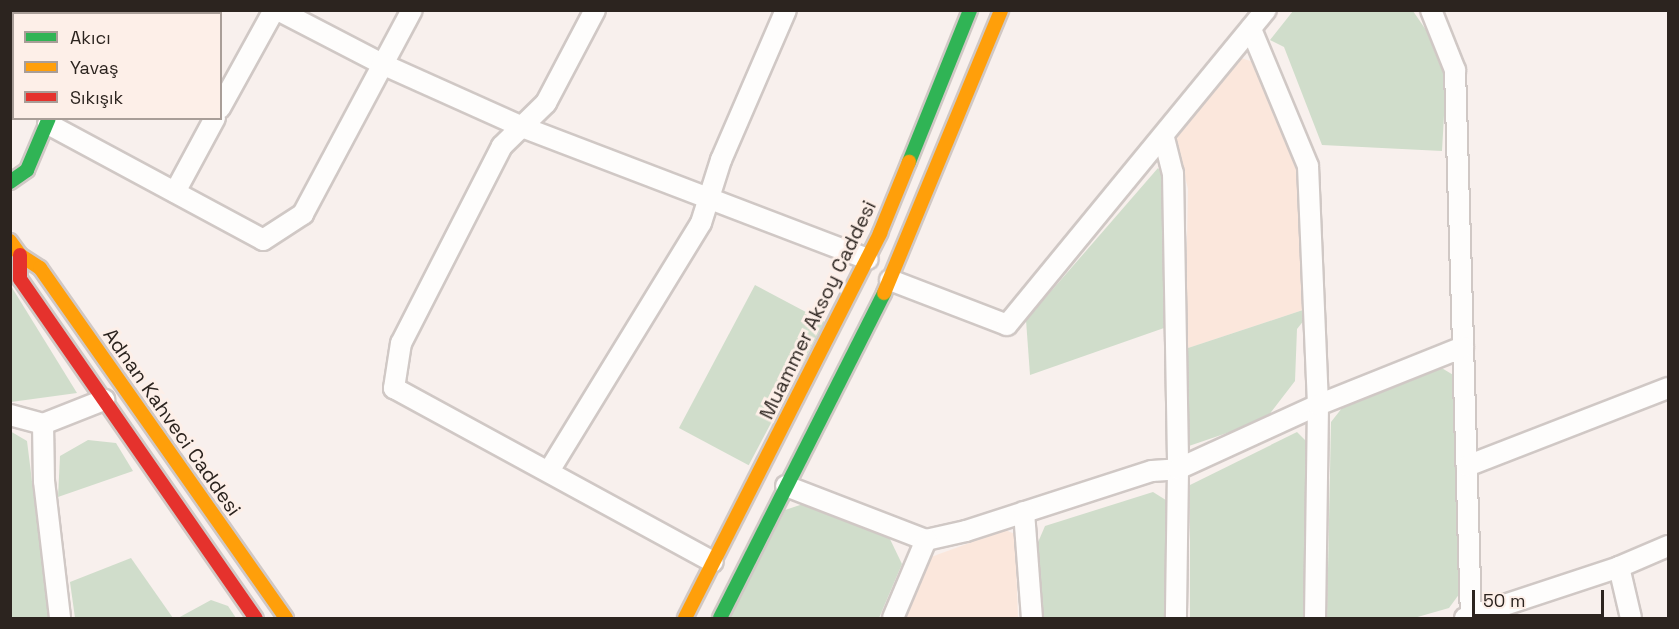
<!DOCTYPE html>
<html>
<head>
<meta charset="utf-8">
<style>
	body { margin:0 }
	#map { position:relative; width:1679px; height:629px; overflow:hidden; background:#f8f0ed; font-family:"Space Grotesk",sans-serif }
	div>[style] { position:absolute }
	.built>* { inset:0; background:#fbe7dc }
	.green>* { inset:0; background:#d0ddcb; transform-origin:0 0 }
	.roads { filter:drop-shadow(2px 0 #d0c8c5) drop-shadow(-2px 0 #d0c8c5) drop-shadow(0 2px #d0c8c5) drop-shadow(0 -2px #d0c8c5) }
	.street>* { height:20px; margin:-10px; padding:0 10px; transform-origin:10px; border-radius:10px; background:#fefdfc }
	.fast>* { height:14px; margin:-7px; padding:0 7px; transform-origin:7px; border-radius:7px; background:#30b455 }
	.slow>* { height:14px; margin:-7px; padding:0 7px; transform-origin:7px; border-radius:7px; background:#ff9f0a }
	.jam>* { height:14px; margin:-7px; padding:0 7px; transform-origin:7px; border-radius:7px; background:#e5322d }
	span { translate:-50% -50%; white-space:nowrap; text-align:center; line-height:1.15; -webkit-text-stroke:6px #fdefe8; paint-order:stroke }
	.street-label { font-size:20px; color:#2c241f }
	.frame { position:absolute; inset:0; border:12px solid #2c241f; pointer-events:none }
	.legend { position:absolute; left:12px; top:12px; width:210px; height:108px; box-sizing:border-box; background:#fdefe8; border:2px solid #a99e98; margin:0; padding:8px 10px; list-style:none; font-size:18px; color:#2c241f }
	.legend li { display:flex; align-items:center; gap:12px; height:30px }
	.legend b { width:30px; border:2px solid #a99e98 }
	.scale { position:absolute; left:1472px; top:590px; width:132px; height:27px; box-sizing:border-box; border:3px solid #2c241f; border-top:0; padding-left:8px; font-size:18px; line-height:21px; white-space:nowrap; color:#2c241f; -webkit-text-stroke:4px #fdefe8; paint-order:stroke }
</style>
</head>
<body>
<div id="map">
	<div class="built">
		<i style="clip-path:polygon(1241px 58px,1260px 64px,1299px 172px,1306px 309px,1185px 349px,1188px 189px,1176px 139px)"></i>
		<i style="clip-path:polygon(1005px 530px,1015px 534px,1018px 618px,904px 618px,931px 557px)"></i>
	</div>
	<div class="green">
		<i style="clip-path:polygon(1293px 11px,1413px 11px,1426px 30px,1446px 80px,1442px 151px,1322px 145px,1284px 47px,1270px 40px)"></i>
		<i style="clip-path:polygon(1158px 168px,1164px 177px,1164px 328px,1030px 375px,1026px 320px)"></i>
		<i style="left:755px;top:285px;width:79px;height:162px;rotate:28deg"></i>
		<i style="clip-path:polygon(11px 286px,77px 393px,11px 402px)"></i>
		<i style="clip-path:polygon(1306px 309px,1305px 319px,1297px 329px,1295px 381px,1265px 420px,1186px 447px,1185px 349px)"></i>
		<i style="clip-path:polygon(1440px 367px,1455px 376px,1460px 593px,1449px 608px,1414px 618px,1327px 618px,1331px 422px,1342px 408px)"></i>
		<i style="clip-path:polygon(10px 431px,27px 441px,49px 618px,11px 618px)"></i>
		<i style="clip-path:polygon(1297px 432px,1307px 442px,1304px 618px,1190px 618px,1190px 485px)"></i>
		<i style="clip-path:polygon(88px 440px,116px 443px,133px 471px,58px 497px,60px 456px)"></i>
		<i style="clip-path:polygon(1153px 492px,1169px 502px,1167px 618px,1041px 618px,1036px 547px,1045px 526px)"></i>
		<i style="clip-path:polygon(803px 504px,888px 535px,902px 564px,879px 618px,730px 618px,785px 510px)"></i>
		<i style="clip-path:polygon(131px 558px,173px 618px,75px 618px,70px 582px)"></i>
		<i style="clip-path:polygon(211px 600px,228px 606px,236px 618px,178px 618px)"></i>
	</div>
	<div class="roads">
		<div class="street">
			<i style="left:278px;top:10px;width:117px;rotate:27.4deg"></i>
			<i style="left:382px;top:64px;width:154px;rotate:24.2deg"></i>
			<i style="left:522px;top:127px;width:370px;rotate:20.9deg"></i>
			<i style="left:595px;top:10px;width:105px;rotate:117.8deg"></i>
			<i style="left:546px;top:103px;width:62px;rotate:135.7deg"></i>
			<i style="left:502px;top:146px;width:221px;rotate:117.1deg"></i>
			<i style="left:401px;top:343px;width:46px;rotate:98.8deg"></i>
			<i style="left:394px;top:388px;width:363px;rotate:28.6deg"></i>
			<i style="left:1431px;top:10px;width:65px;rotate:68.2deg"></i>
			<i style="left:1455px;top:70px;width:548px;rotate:88.33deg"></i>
			<i style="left:146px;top:14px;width:4px;rotate:-63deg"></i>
			<i style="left:1251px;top:29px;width:148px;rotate:67.4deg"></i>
			<i style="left:1308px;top:166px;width:239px;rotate:87.6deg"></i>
			<i style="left:1318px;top:405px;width:213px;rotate:90.8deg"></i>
			<i style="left:220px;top:108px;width:112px;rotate:-61.1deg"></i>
			<i style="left:48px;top:124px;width:244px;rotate:28.3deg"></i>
			<i style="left:263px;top:240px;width:48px;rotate:-33deg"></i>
			<i style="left:303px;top:214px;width:231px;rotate:-61.9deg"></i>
			<i style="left:1164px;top:138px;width:36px;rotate:76deg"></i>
			<i style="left:1173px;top:173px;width:296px;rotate:89deg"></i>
			<i style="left:1178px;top:469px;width:149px;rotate:90.8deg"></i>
			<i style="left:175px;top:192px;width:84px;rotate:-61.6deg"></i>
			<i style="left:890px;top:280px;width:125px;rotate:21deg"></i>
			<i style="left:1007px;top:325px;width:408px;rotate:-50.6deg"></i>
			<i style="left:10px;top:415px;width:34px;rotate:15deg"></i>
			<i style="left:43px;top:424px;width:66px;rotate:-21.5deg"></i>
			<i style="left:43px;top:424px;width:57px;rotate:89deg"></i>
			<i style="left:44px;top:481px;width:138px;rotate:83.3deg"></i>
			<i style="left:1467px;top:466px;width:216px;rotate:-21.2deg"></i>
			<i style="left:549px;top:471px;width:291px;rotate:-58.5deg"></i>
			<i style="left:701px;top:223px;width:66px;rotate:-72.4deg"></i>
			<i style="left:721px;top:160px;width:163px;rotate:-66.6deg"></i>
			<i style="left:786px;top:486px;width:150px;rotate:21.1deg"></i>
			<i style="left:926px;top:540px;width:41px;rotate:-12.7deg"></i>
			<i style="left:966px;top:531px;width:195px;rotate:-17.9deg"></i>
			<i style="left:1152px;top:471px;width:26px;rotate:-4deg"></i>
			<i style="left:1178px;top:469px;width:154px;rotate:-24.6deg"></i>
			<i style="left:1318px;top:405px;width:156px;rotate:-21.8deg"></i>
			<i style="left:1024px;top:512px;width:106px;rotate:85.7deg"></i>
			<i style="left:1619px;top:567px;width:52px;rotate:76.8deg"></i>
			<i style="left:893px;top:618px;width:85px;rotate:-67.1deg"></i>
			<i style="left:1465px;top:618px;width:162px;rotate:-18.3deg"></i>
			<i style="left:1619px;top:567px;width:53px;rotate:-23.2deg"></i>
		</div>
		<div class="fast">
			<i style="left:75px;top:10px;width:4px;rotate:90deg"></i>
			<i style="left:909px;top:162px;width:164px;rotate:-68.1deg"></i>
			<i style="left:10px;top:182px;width:21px;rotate:-35deg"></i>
			<i style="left:27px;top:170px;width:56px;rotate:-67.1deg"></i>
			<i style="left:720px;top:618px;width:364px;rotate:-63.2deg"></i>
		</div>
		<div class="slow">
			<i style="left:10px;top:241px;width:17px;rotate:54deg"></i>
			<i style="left:20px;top:255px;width:24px;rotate:33deg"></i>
			<i style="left:40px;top:268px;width:428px;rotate:54.9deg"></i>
			<i style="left:884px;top:293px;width:306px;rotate:-67.5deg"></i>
			<i style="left:685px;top:618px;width:432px;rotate:-63.1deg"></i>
			<i style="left:880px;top:233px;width:77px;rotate:-67.8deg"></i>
		</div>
		<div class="jam">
			<i style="left:20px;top:255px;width:24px;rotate:90deg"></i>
			<i style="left:20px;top:279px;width:413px;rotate:55.2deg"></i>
		</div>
	</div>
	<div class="street-label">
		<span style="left:818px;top:310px;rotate:-64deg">Muammer Aksoy Caddesi</span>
		<span style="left:172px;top:422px;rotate:55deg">Adnan Kahveci Caddesi</span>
	</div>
	<div class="frame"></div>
	<ul class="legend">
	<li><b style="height:8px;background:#30b455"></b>Akıcı</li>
	<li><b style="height:8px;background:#ff9f0a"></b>Yavaş</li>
	<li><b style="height:8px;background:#e5322d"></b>Sıkışık</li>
	</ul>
	<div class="scale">50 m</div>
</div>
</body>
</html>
